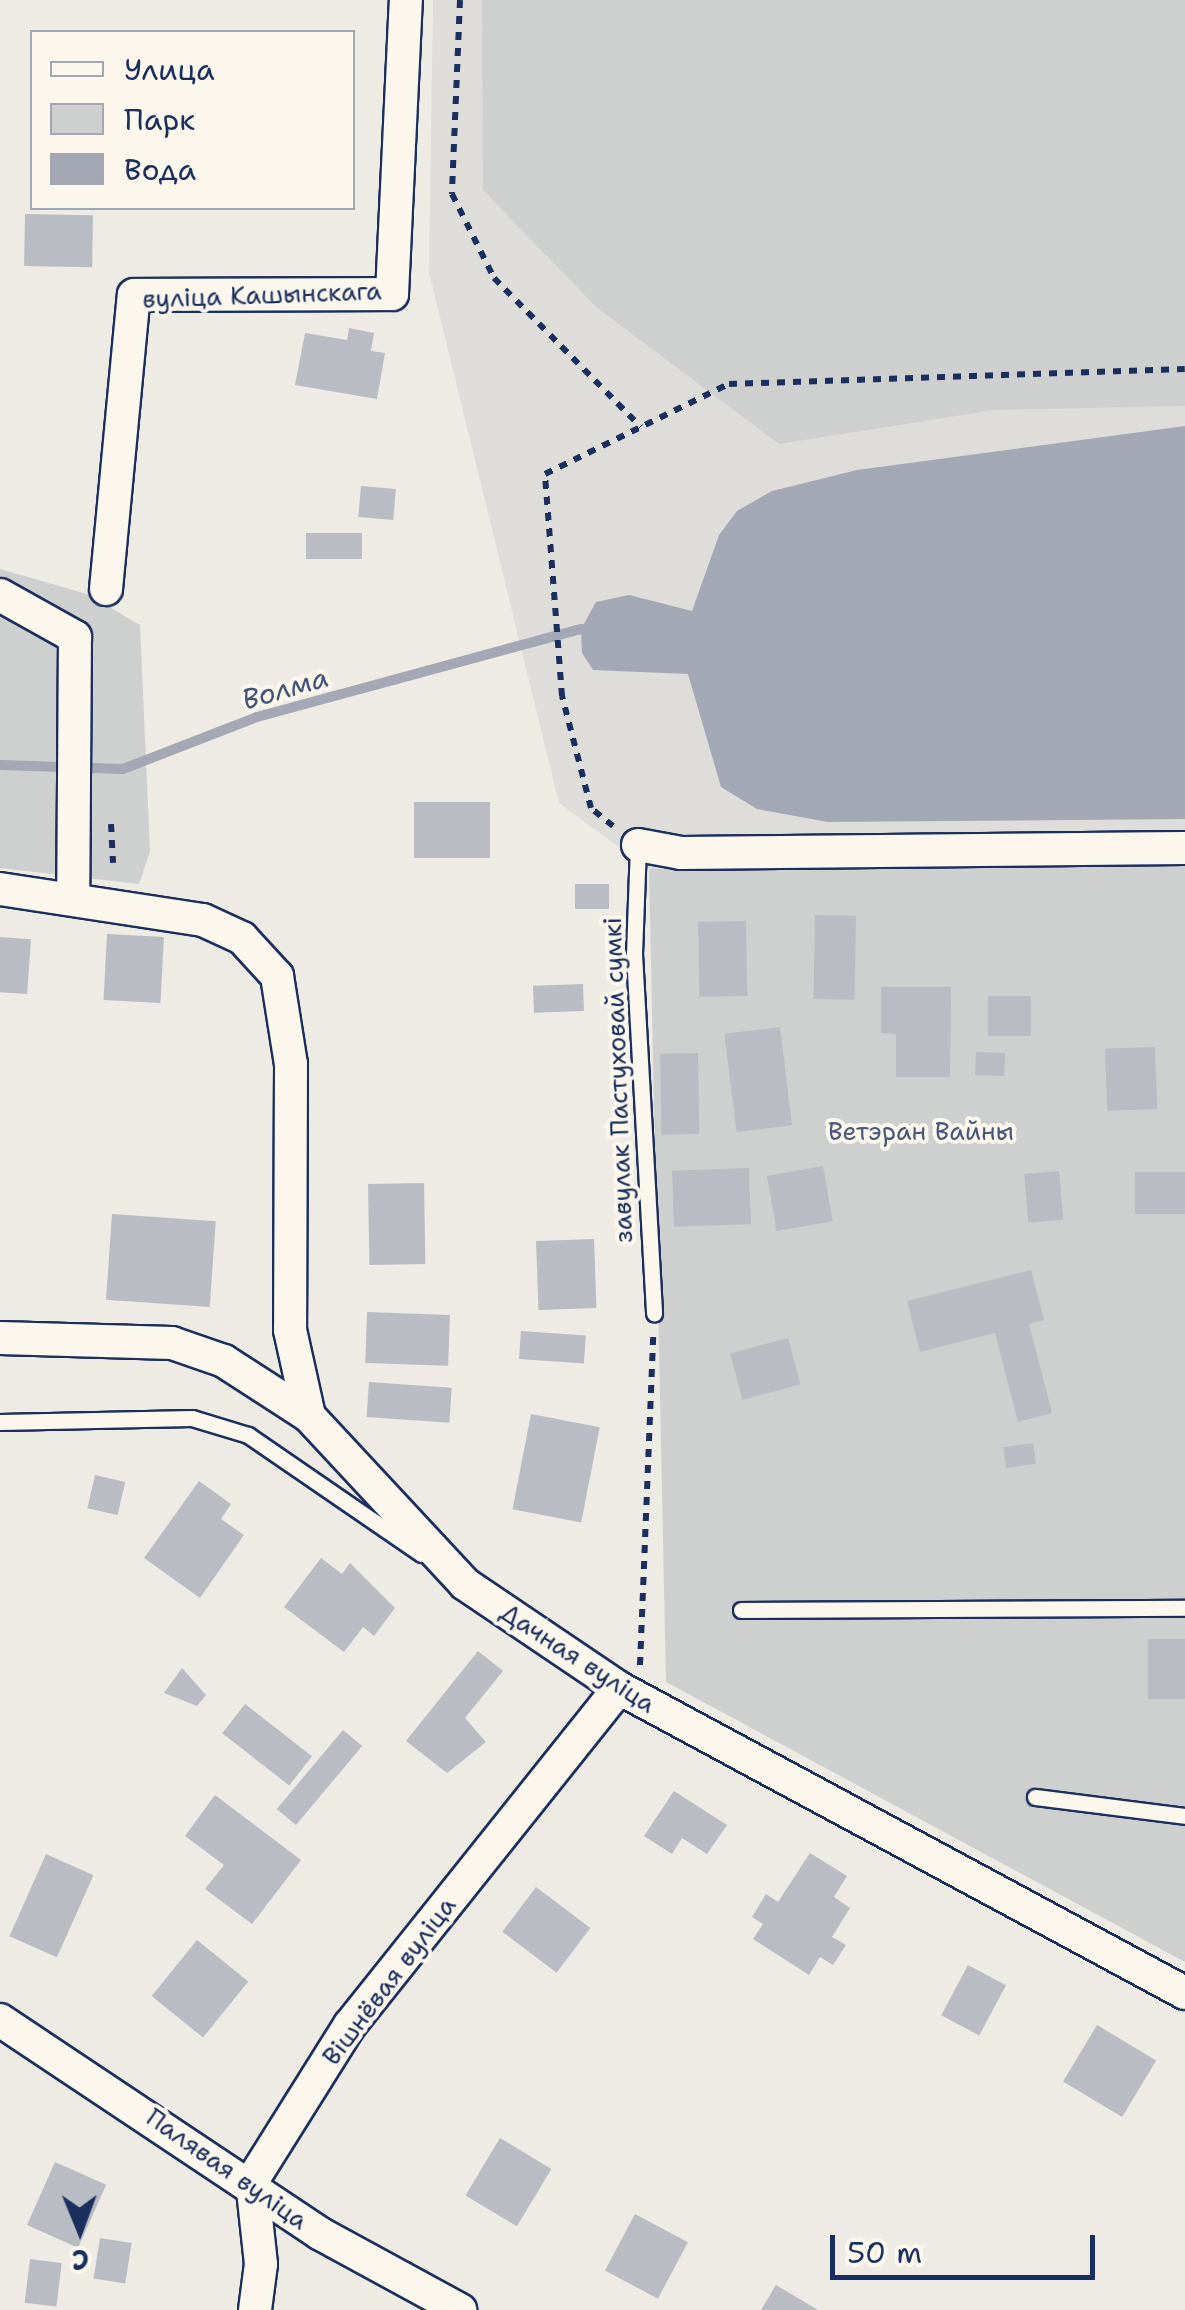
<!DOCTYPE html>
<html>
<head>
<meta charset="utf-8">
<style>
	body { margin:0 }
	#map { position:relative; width:1185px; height:2310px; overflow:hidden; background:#eeebe4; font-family:"Shantell Sans",sans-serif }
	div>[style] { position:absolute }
	.built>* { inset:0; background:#deddda }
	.green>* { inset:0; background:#cecfcf }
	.water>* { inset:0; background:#a3a8b4 }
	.stream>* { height:10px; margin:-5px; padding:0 5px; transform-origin:5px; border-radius:5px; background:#a3a8b4 }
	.building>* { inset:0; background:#b9bcc3; transform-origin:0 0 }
	.path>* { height:6px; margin-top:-3px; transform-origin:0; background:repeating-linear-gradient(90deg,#1b2f5e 0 8px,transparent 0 16px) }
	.roads { filter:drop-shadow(2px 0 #1b2f5e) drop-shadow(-2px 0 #1b2f5e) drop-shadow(0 2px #1b2f5e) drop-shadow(0 -2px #1b2f5e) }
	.lane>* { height:15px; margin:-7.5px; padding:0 7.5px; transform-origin:7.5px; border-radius:7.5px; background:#fbf7ec }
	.street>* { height:32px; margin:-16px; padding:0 16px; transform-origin:16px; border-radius:16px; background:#fbf7ec }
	span { translate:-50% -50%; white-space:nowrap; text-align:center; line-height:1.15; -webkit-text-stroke:8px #fbf7ec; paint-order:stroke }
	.street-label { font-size:25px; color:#1b2f5e }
	.park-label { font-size:25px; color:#48577a }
	.water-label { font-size:28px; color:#445378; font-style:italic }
	.legend { position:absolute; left:30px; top:30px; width:325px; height:180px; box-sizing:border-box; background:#fbf7ec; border:2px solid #a1a7b3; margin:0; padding:12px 18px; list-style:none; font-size:30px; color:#1b2f5e }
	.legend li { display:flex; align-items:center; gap:20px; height:50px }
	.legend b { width:50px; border:2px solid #a1a7b3 }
	.north { position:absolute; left:30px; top:2180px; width:100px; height:100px; -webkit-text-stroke:8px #fbf7ec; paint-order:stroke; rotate:179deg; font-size:28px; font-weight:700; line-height:40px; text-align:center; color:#1b2f5e }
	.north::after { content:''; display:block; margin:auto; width:35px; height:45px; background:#1b2f5e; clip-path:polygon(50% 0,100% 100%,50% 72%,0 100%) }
	.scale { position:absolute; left:830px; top:2235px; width:265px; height:45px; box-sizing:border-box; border:5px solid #1b2f5e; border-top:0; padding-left:12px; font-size:30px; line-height:35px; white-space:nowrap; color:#1b2f5e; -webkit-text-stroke:8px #fbf7ec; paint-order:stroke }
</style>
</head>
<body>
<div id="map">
	<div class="built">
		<i style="clip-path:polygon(433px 0,1185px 0,1185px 860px,649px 869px,559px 803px,429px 272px)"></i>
	</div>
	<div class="green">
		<i style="clip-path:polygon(482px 0,1185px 0,1185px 406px,994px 410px,779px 444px,596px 307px,483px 190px)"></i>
		<i style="clip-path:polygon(0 569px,87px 594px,140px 625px,150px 851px,139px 884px,0 868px)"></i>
		<i style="clip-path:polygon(1185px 860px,1185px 1962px,666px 1682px,649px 869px)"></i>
	</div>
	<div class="water">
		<i style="clip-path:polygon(1185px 426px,1185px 819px,828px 822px,757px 809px,721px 787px,688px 674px,593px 670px,582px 653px,581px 629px,596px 602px,629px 595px,692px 611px,719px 535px,737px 511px,772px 491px,857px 470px)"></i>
	</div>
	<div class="stream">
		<i style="left:0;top:765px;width:123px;rotate:1.9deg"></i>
		<i style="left:123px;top:769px;width:144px;rotate:-21.2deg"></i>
		<i style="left:257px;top:717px;width:336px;rotate:-15.2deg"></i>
	</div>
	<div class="building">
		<i style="left:25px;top:214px;width:68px;height:52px;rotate:1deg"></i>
		<i style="clip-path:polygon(349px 328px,374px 333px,371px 351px,385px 353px,377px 399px,295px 385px,305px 333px,347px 340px)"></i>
		<i style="left:361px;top:486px;width:35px;height:31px;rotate:5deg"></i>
		<i style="left:362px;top:533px;width:26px;height:56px;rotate:90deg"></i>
		<i style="left:490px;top:802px;width:56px;height:76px;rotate:90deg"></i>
		<i style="left:609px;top:884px;width:25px;height:34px;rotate:90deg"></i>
		<i style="left:815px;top:915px;width:41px;height:84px;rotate:1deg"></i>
		<i style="left:746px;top:921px;width:75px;height:48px;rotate:89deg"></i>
		<i style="left:107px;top:934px;width:57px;height:66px;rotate:3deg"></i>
		<i style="left:0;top:937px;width:31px;height:55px;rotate:4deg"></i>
		<i style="left:583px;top:984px;width:27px;height:50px;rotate:88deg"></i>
		<i style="clip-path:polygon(881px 987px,951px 987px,950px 1077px,896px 1077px,896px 1034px,881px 1033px)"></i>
		<i style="left:988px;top:996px;width:43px;height:40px"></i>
		<i style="left:780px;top:1027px;width:99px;height:56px;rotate:83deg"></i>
		<i style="left:1155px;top:1047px;width:62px;height:50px;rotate:88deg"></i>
		<i style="left:976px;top:1052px;width:29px;height:23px;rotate:2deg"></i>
		<i style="left:698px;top:1053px;width:81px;height:38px;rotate:89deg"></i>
		<i style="left:823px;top:1166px;width:56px;height:57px;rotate:80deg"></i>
		<i style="left:749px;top:1168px;width:56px;height:77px;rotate:88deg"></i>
		<i style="left:1059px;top:1171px;width:49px;height:35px;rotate:85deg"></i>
		<i style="left:1135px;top:1172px;width:50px;height:42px"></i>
		<i style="left:424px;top:1183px;width:81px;height:56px;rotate:89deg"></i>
		<i style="left:112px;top:1214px;width:104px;height:86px;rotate:4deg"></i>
		<i style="left:594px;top:1239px;width:69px;height:58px;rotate:88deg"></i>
		<i style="clip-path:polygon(1031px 1270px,1044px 1320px,1029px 1324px,1052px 1413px,1018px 1422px,995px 1333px,920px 1352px,907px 1301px)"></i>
		<i style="left:367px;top:1312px;width:83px;height:51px;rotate:2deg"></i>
		<i style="left:521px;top:1331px;width:65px;height:28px;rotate:4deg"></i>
		<i style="left:788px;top:1338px;width:48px;height:60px;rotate:75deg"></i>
		<i style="left:369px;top:1382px;width:83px;height:35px;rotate:4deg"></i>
		<i style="left:531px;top:1414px;width:70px;height:97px;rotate:11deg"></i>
		<i style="left:1033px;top:1443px;width:21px;height:30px;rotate:82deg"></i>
		<i style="left:95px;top:1475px;width:31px;height:34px;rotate:13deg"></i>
		<i style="clip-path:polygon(199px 1481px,231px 1504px,221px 1519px,244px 1535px,200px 1598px,144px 1558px)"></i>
		<i style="clip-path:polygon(321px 1558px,342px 1574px,350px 1563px,395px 1608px,374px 1636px,363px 1627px,344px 1652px,284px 1607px)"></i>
		<i style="left:1148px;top:1639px;width:37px;height:60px"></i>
		<i style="clip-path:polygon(478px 1651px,503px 1671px,465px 1718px,486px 1742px,447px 1773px,406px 1741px)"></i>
		<i style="clip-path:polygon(182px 1668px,206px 1695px,197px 1706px,164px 1693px)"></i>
		<i style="left:245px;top:1704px;width:85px;height:37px;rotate:38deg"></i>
		<i style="left:343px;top:1730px;width:25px;height:103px;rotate:40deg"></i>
		<i style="clip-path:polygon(674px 1791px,727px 1825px,707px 1854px,682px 1838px,672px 1854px,644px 1836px)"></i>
		<i style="clip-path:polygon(215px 1795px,301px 1860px,252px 1924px,205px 1889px,224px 1865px,185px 1836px)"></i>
		<i style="clip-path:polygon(810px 1853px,847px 1876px,834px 1897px,850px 1908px,832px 1937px,846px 1945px,833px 1965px,820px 1957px,809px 1975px,753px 1939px,763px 1924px,752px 1917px,766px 1894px,778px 1902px)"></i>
		<i style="left:46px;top:1854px;width:52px;height:90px;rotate:24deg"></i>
		<i style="left:536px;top:1887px;width:68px;height:56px;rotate:37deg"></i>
		<i style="left:197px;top:1940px;width:66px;height:72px;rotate:39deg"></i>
		<i style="left:968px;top:1965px;width:43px;height:57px;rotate:28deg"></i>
		<i style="left:1097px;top:2025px;width:69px;height:66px;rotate:31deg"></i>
		<i style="left:500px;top:2138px;width:60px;height:67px;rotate:31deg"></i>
		<i style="left:55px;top:2162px;width:56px;height:69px;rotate:24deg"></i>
		<i style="left:635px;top:2214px;width:60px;height:64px;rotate:28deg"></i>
		<i style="left:100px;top:2238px;width:32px;height:41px;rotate:9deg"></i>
		<i style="left:30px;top:2259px;width:32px;height:44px;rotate:7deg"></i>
		<i style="clip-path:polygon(776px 2285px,818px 2310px,761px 2310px)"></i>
	</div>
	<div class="path">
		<i style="left:460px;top:0;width:194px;rotate:92.4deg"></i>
		<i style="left:452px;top:194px;width:94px;rotate:63.4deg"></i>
		<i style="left:494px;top:278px;width:209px;rotate:45.4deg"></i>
		<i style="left:111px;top:824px;width:39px;rotate:87deg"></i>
		<i style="left:613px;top:826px;width:28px;rotate:-141deg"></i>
		<i style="left:591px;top:808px;width:116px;rotate:-104.5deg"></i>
		<i style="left:562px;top:696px;width:223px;rotate:-94.4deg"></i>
		<i style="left:545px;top:474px;width:205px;rotate:-26.1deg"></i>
		<i style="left:729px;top:384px;width:456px;rotate:-1.9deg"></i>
		<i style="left:640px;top:1665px;width:330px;rotate:-87.7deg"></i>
	</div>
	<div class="roads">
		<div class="lane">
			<i style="left:638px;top:845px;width:109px;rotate:92.1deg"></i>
			<i style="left:634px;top:954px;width:360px;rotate:86.8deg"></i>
			<i style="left:0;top:1422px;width:192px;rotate:-1.2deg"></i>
			<i style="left:192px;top:1418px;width:59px;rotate:16.9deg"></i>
			<i style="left:248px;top:1435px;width:210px;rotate:34.5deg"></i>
			<i style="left:741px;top:1610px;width:444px;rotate:-0.3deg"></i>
			<i style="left:1035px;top:1797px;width:151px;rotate:7.2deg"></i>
		</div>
		<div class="street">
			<i style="left:106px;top:589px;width:295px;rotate:-84.6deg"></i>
			<i style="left:134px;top:295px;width:258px;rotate:-0.2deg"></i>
			<i style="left:392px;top:294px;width:294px;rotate:-87.3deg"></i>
			<i style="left:0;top:595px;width:86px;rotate:29.2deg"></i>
			<i style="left:75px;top:637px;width:260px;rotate:90.4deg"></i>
			<i style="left:638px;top:845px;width:44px;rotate:10.5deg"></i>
			<i style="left:681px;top:853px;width:504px;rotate:-0.57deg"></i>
			<i style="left:0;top:889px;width:205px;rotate:8.7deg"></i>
			<i style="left:203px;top:920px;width:43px;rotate:24.8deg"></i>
			<i style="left:242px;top:938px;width:52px;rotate:47.4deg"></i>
			<i style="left:277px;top:976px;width:89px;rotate:81deg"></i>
			<i style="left:291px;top:1064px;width:266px;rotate:90.2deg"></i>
			<i style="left:290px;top:1330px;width:88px;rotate:77.5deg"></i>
			<i style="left:0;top:1338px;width:172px;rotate:1.7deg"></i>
			<i style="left:172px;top:1343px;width:55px;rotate:19.1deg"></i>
			<i style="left:224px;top:1361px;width:101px;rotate:32.9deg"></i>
			<i style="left:309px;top:1416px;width:229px;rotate:47.1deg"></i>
			<i style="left:465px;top:1584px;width:186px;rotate:34deg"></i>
			<i style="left:619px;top:1688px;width:643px;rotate:28.32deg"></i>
			<i style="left:0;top:2020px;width:384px;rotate:33.7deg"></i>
			<i style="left:319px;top:2233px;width:161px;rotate:28.6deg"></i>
			<i style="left:255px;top:2310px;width:46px;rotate:-82.6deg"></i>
			<i style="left:261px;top:2264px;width:83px;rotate:-96.2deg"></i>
			<i style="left:252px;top:2181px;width:184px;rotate:-57.9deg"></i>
			<i style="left:350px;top:2025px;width:431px;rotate:-51.4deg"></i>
		</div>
	</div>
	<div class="street-label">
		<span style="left:262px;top:295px;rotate:-2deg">вуліца Кашынскага</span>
		<span style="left:618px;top:1080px;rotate:-92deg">завулак Пастуховай сумкі</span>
		<span style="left:578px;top:1658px;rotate:33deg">Дачная вуліца</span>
		<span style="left:389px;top:1981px;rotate:-53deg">Вішнёвая вуліца</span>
		<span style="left:227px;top:2169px;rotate:35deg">Палявая вуліца</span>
	</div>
	<div class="park-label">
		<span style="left:921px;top:1131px">Ветэран Вайны</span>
	</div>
	<div class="water-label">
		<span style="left:285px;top:688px;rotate:-16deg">Волма</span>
	</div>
	<ul class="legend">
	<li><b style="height:12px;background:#fbf7ec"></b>Улица</li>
	<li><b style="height:28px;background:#cecfcf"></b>Парк</li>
	<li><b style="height:28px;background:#a3a8b4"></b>Вода</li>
	</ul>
	<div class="north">С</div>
	<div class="scale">50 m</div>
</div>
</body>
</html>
